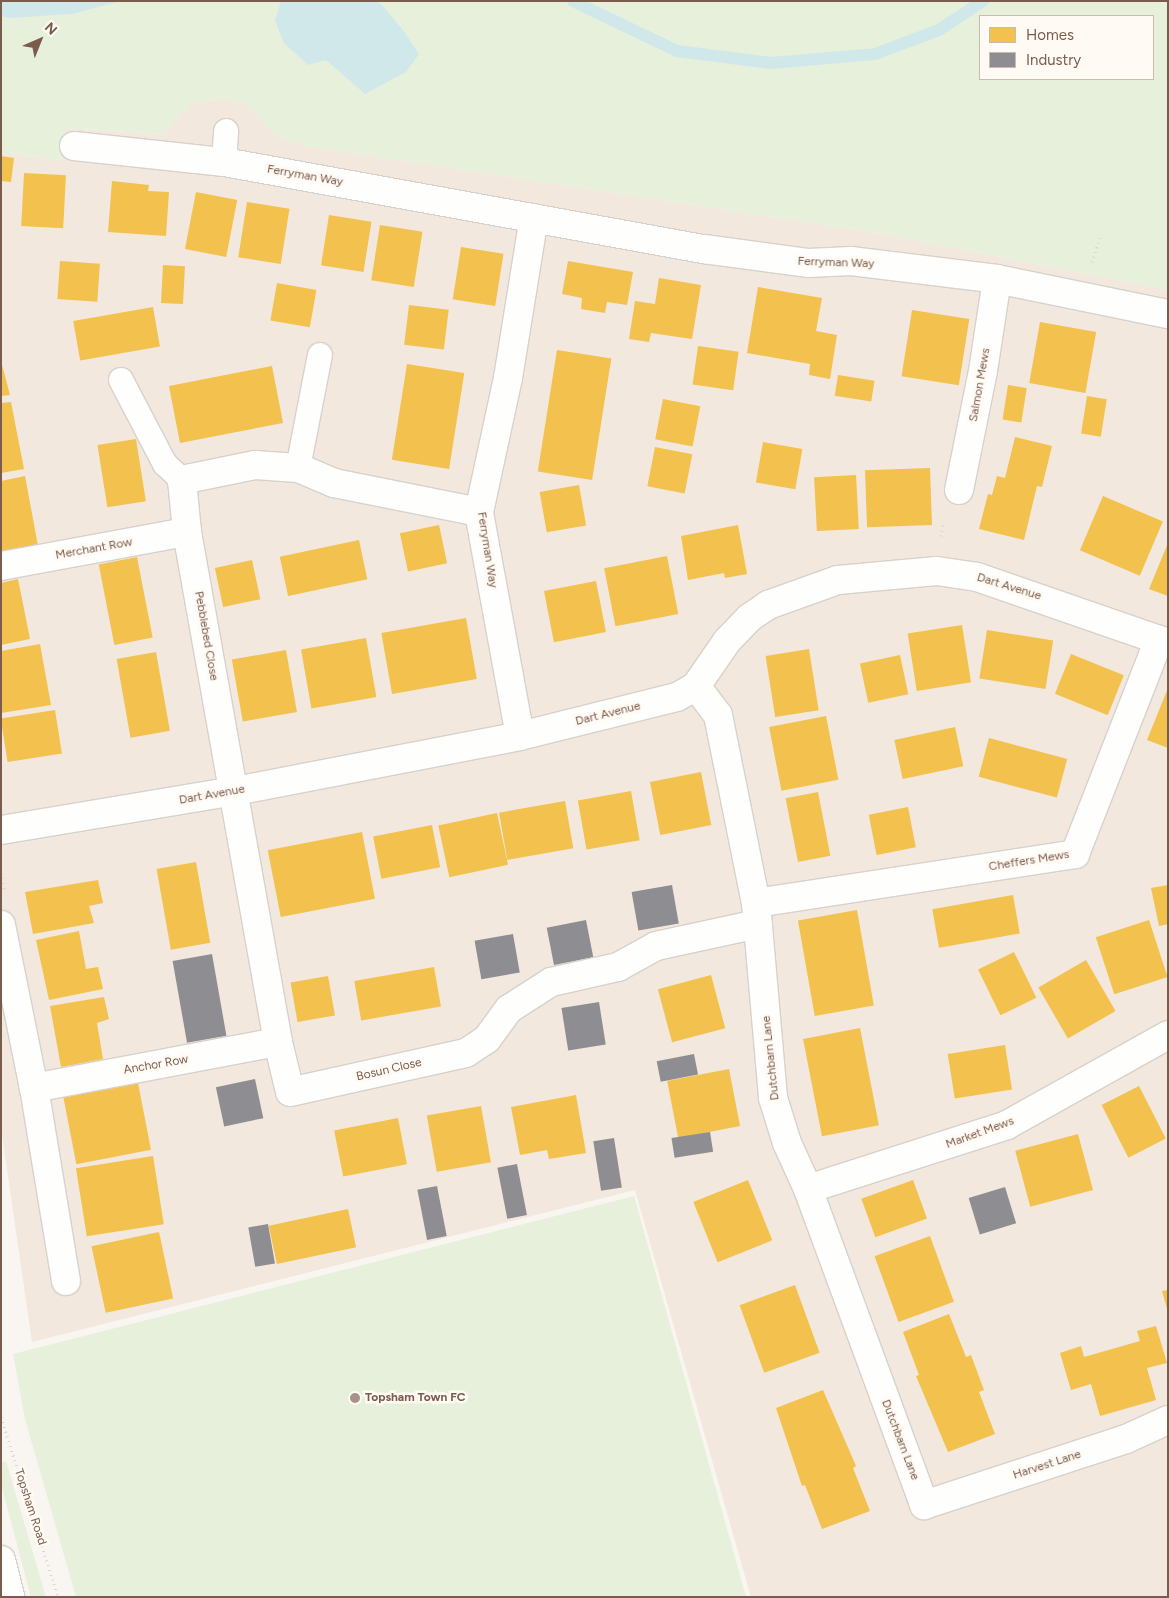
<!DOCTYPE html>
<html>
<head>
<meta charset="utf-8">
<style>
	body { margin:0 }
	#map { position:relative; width:1169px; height:1598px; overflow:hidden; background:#f9f5f0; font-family:Figtree,sans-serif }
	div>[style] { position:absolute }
	.residential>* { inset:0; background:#f2e8de }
	.green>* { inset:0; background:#e7f0db }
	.water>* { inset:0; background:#d0e8ea }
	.homes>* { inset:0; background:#f2c14e; transform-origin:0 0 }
	.industry>* { inset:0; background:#8d8d92; transform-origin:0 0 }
	.stream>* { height:12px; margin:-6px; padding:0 6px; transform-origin:6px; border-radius:6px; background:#d0e8ea }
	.path>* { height:3px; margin-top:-1.5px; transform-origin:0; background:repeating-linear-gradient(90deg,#dcd5d0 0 1px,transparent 0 5px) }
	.roads { filter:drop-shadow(1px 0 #d7d1cb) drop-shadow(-1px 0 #d7d1cb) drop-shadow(0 1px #d7d1cb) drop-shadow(0 -1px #d7d1cb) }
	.lane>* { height:24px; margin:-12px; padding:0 12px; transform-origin:12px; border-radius:12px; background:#fefefd }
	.street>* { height:28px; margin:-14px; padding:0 14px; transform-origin:14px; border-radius:14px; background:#fefefd }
	.secondary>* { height:28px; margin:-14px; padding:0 14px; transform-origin:14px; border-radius:14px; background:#fefefd }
	.dots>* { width:14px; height:14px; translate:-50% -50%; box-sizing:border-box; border:2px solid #fffaf3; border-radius:50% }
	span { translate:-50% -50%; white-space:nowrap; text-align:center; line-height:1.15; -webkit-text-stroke:5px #fffaf3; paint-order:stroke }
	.street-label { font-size:12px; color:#7a5c4d }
	.poi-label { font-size:12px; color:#7a5c4d; font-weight:700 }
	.left { translate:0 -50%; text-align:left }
	.frame { position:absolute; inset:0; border:2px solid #7a5c4d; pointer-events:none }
	.legend { position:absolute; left:979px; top:15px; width:175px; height:65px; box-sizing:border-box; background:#fffaf3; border:1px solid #cabbb1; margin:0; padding:6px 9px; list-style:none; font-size:15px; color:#7a5c4d }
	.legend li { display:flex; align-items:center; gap:10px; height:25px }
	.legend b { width:25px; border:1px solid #cabbb1 }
	.north { position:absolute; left:15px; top:15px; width:50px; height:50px; -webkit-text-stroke:4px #fffaf3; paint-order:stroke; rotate:44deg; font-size:14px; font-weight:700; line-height:20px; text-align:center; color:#7a5c4d }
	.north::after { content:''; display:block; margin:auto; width:18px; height:22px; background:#7a5c4d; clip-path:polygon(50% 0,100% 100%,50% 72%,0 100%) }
</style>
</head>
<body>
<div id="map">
	<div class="residential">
		<i style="clip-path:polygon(223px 99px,248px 104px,276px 136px,306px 146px,878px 233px,1168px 290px,1168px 1597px,751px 1597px,635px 1190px,32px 1342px,1px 1128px,1px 153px,61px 160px,65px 128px,163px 134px,191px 103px)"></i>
	</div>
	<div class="green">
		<i style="clip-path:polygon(evenodd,1px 1px,1168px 1px,1168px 290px,878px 233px,306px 146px,276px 136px,248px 104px,223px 99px,191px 103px,163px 134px,65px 128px,62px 160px,1px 153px,1px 1px,980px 16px,1153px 16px,1153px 79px,980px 79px,980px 16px)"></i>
		<i style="clip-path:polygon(634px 1196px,746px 1597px,76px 1597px,25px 1419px,13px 1354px)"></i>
		<i style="clip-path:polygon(6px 1461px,46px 1597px,31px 1597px,1px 1484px,1px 1463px)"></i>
	</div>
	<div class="water">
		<i style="clip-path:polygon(1px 1px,121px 1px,72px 14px,9px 18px,1px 16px)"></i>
		<i style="clip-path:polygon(281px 1px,375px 1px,381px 4px,403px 30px,419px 54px,406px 72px,365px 94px,326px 60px,308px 65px,284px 43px,275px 21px)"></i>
	</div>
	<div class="homes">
		<i style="clip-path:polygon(1px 156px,14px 158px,11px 182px,1px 181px)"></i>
		<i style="left:24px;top:173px;width:42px;height:53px;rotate:3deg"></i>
		<i style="clip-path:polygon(112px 181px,149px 185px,148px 191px,169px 192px,166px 236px,108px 232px)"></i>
		<i style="left:196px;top:192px;width:42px;height:58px;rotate:11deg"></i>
		<i style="left:247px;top:202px;width:43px;height:56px;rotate:9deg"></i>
		<i style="left:329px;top:215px;width:43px;height:51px;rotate:9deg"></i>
		<i style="left:380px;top:225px;width:43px;height:56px;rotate:9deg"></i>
		<i style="left:461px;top:247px;width:43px;height:53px;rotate:9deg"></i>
		<i style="left:60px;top:261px;width:40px;height:38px;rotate:4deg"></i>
		<i style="clip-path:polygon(568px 261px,633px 272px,627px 305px,607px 302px,605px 313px,581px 309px,582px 298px,562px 294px)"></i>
		<i style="left:163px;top:265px;width:22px;height:38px;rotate:3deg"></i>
		<i style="clip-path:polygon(659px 278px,701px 285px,692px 339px,651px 333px,649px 342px,629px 339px,635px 301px,655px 304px)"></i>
		<i style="left:277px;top:283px;width:40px;height:38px;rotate:10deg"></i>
		<i style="clip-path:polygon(758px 287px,822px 298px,816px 331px,837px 335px,830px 379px,809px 375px,810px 364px,747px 353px)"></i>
		<i style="left:409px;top:305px;width:40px;height:40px;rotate:7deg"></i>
		<i style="left:153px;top:307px;width:40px;height:81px;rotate:80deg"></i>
		<i style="left:912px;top:310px;width:58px;height:67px;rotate:9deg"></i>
		<i style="left:1040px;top:322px;width:57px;height:62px;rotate:10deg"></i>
		<i style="left:698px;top:346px;width:41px;height:39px;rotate:8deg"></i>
		<i style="left:557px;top:350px;width:55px;height:123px;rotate:9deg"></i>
		<i style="clip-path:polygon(1px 361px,10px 395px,1px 396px)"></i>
		<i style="left:407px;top:364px;width:58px;height:97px;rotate:9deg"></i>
		<i style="left:272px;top:366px;width:58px;height:105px;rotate:79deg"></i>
		<i style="left:838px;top:375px;width:37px;height:21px;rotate:9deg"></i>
		<i style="left:1008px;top:385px;width:19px;height:35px;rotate:9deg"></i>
		<i style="left:1087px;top:396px;width:20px;height:38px;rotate:9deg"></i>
		<i style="left:663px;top:399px;width:38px;height:41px;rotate:11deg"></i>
		<i style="clip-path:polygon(11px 402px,24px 469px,1px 473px,1px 403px)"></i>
		<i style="clip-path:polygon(1015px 437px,1052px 446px,1042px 487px,1037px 486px,1024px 540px,979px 529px,988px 494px,992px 495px,997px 476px,1005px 478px)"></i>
		<i style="left:136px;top:439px;width:63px;height:39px;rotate:81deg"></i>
		<i style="left:763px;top:442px;width:40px;height:41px;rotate:10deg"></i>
		<i style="left:655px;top:447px;width:38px;height:40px;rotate:11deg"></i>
		<i style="left:930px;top:468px;width:57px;height:65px;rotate:88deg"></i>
		<i style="left:856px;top:475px;width:54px;height:42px;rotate:87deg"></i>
		<i style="clip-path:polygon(25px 476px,38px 546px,1px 552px,1px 481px)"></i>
		<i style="left:579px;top:485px;width:41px;height:40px;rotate:80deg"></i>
		<i style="left:1103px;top:496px;width:65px;height:59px;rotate:23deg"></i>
		<i style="left:439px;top:525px;width:39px;height:40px;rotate:78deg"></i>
		<i style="clip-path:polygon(738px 525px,747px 574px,725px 578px,724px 573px,688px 580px,681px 536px)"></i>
		<i style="left:359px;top:540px;width:40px;height:81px;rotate:78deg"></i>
		<i style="clip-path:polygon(1168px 543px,1168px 596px,1149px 589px)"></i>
		<i style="left:667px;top:556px;width:59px;height:64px;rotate:79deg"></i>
		<i style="left:137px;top:557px;width:82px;height:39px;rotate:79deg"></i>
		<i style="left:252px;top:560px;width:40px;height:38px;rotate:78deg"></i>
		<i style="clip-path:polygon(18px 579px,30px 639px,1px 645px,1px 583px)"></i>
		<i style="left:596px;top:581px;width:52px;height:53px;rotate:79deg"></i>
		<i style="left:466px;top:618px;width:62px;height:86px;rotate:80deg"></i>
		<i style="left:962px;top:625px;width:58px;height:55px;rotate:81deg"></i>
		<i style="left:987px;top:630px;width:67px;height:49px;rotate:9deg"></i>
		<i style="left:366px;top:638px;width:60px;height:66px;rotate:80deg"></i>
		<i style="clip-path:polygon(40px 644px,51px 705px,1px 713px,1px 651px)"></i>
		<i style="left:809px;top:649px;width:62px;height:44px;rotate:81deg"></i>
		<i style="left:286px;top:650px;width:63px;height:55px;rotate:80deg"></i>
		<i style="left:156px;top:652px;width:80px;height:40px;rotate:80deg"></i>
		<i style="left:1071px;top:654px;width:57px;height:43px;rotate:22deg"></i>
		<i style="left:900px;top:655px;width:40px;height:41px;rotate:78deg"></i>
		<i style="clip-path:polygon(1168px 688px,1168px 748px,1147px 740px)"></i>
		<i style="left:55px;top:710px;width:44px;height:55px;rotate:81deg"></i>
		<i style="left:826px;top:716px;width:65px;height:58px;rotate:79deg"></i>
		<i style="left:955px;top:727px;width:40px;height:62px;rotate:78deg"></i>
		<i style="left:989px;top:738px;width:81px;height:40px;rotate:15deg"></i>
		<i style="left:701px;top:772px;width:54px;height:52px;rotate:79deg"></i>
		<i style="left:631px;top:791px;width:50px;height:54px;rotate:80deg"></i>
		<i style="left:818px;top:792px;width:65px;height:33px;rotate:79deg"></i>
		<i style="left:565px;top:801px;width:48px;height:67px;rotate:80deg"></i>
		<i style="left:908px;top:807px;width:41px;height:40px;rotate:79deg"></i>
		<i style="left:497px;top:813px;width:53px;height:60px;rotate:78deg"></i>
		<i style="left:432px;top:825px;width:43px;height:60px;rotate:79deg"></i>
		<i style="left:362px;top:832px;width:68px;height:96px;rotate:79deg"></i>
		<i style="left:196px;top:862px;width:82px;height:40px;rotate:80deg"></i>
		<i style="clip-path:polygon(98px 880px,103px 903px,89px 906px,94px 923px,33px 934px,25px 892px)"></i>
		<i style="clip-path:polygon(1168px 885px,1168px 924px,1159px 926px,1151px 888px)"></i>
		<i style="left:1013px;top:895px;width:39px;height:82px;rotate:80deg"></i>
		<i style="left:857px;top:910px;width:97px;height:60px;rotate:80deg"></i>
		<i style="left:1149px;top:920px;width:60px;height:56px;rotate:72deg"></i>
		<i style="clip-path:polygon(79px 931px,86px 969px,98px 967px,103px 989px,49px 1000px,36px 940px)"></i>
		<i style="left:1014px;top:952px;width:51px;height:40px;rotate:64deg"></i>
		<i style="left:1086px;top:960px;width:59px;height:55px;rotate:60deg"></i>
		<i style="left:434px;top:967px;width:40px;height:81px;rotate:80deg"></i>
		<i style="left:711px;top:975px;width:55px;height:55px;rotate:75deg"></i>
		<i style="left:328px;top:976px;width:40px;height:38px;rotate:80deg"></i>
		<i style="clip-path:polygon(104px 997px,109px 1019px,97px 1023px,103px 1059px,61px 1067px,50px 1006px)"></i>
		<i style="left:860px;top:1028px;width:99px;height:58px;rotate:79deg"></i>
		<i style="left:1005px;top:1045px;width:45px;height:58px;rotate:81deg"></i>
		<i style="left:729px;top:1069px;width:58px;height:63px;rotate:79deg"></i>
		<i style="left:138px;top:1083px;width:68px;height:76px;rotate:79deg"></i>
		<i style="left:1139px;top:1086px;width:59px;height:42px;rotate:63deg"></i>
		<i style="clip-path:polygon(576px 1095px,586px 1153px,549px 1159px,547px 1150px,520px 1155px,511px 1107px)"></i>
		<i style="left:481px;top:1106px;width:57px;height:55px;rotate:80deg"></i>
		<i style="left:398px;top:1118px;width:47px;height:65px;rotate:79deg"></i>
		<i style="left:1078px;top:1134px;width:58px;height:65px;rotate:75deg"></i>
		<i style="left:153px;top:1156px;width:69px;height:78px;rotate:81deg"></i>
		<i style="left:748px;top:1180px;width:65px;height:59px;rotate:68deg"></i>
		<i style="left:913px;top:1180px;width:41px;height:55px;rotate:70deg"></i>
		<i style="left:348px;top:1209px;width:39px;height:81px;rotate:78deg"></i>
		<i style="left:159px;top:1232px;width:68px;height:69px;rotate:78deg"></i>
		<i style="left:930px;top:1236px;width:70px;height:59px;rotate:70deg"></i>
		<i style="left:795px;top:1285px;width:72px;height:59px;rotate:70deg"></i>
		<i style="clip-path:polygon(1168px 1290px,1168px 1309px,1167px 1309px,1162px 1291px)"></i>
		<i style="clip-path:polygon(949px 1314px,966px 1357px,971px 1355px,984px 1390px,979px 1392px,995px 1434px,948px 1452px,916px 1376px,919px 1375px,903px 1332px)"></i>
		<i style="clip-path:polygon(1156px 1326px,1167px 1363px,1147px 1368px,1156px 1400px,1100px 1416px,1091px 1384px,1071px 1390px,1060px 1353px,1081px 1346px,1084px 1357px,1140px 1341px,1137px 1331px)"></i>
		<i style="clip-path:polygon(823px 1390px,856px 1466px,853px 1468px,870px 1511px,822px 1529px,805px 1485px,802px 1486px,776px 1408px)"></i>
	</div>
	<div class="industry">
		<i style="left:672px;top:885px;width:39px;height:41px;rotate:80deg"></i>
		<i style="left:586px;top:920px;width:38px;height:40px;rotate:79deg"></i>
		<i style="left:513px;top:934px;width:39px;height:39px;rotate:80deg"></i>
		<i style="left:212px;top:954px;width:83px;height:40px;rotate:80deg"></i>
		<i style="left:599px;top:1002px;width:43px;height:38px;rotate:81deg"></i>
		<i style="left:694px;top:1054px;width:21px;height:38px;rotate:79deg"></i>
		<i style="left:255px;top:1079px;width:40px;height:40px;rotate:78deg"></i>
		<i style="left:710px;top:1132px;width:20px;height:39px;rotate:81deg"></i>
		<i style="left:614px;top:1138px;width:50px;height:21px;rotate:81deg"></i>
		<i style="left:517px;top:1164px;width:52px;height:20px;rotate:79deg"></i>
		<i style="left:437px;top:1186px;width:51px;height:20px;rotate:79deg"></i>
		<i style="left:1005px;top:1187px;width:38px;height:38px;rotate:73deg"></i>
		<i style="left:268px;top:1224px;width:40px;height:20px;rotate:80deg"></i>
	</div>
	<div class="stream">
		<i style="left:573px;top:1px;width:115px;rotate:25.7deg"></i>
		<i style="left:677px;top:51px;width:95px;rotate:7.3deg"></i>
		<i style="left:771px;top:63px;width:104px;rotate:-4.9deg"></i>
		<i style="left:875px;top:54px;width:68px;rotate:-20.6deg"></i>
		<i style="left:939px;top:30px;width:53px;rotate:-33.4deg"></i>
	</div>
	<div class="path">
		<i style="left:1092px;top:262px;width:26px;rotate:-72deg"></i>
		<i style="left:941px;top:536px;width:14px;rotate:-82deg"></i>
		<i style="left:1px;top:873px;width:16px;rotate:79deg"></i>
		<i style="left:1px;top:1417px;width:189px;rotate:72.4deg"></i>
	</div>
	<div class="roads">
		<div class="lane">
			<i style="left:224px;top:162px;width:31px;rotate:-86deg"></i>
			<i style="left:121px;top:380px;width:95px;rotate:62.4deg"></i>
			<i style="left:165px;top:464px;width:23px;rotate:43deg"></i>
			<i style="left:298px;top:468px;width:115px;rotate:-79deg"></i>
		</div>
		<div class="street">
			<i style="left:74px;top:146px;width:151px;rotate:6.1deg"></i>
			<i style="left:224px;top:162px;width:488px;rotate:10.3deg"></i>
			<i style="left:704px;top:249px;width:106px;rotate:7.6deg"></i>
			<i style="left:809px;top:263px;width:42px;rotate:-2.7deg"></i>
			<i style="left:851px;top:261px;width:147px;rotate:7deg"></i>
			<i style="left:997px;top:279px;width:175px;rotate:11.6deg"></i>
			<i style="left:959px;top:490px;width:121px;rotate:-78.6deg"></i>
			<i style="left:983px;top:371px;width:93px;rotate:-81.3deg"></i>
			<i style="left:479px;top:512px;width:148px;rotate:-168.7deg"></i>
			<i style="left:334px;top:483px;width:39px;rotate:-157deg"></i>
			<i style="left:298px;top:468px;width:43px;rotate:-176deg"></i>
			<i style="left:255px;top:465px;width:75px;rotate:168.4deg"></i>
			<i style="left:182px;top:480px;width:52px;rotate:84.5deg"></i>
			<i style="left:187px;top:532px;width:518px;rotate:79.88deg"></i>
			<i style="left:278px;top:1042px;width:51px;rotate:76.5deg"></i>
			<i style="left:290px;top:1092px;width:180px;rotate:-12.5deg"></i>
			<i style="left:466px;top:1053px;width:25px;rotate:-34deg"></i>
			<i style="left:487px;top:1039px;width:37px;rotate:-54deg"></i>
			<i style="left:509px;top:1009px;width:50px;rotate:-32.7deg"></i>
			<i style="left:551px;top:982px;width:69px;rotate:-12.6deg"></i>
			<i style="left:618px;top:967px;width:43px;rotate:-28.9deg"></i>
			<i style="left:656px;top:946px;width:104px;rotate:-12.2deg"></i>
			<i style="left:1px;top:566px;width:189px;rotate:-10.4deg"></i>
			<i style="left:696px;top:686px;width:36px;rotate:53deg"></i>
			<i style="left:718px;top:715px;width:192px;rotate:78.6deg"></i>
			<i style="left:756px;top:903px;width:196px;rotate:85deg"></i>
			<i style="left:773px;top:1098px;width:47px;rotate:72.7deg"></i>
			<i style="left:787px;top:1143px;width:51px;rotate:65.5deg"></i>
			<i style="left:808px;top:1189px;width:337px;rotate:69.8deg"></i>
			<i style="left:924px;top:1505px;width:213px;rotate:-18.1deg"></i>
			<i style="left:1126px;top:1439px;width:46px;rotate:-24.3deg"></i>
			<i style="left:520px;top:736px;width:228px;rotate:-100.4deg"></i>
			<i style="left:479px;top:512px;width:137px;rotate:-77.8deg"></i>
			<i style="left:508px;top:378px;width:162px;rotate:-80.8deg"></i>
			<i style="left:1px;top:830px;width:237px;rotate:-9.5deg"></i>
			<i style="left:235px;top:791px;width:290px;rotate:-10.9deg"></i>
			<i style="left:520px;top:736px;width:162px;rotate:-14deg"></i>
			<i style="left:677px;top:697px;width:22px;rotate:-30deg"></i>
			<i style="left:696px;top:686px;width:55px;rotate:-55.4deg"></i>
			<i style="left:727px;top:641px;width:32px;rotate:-46deg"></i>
			<i style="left:749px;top:618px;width:23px;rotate:-34deg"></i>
			<i style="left:768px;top:605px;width:74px;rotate:-19.7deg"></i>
			<i style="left:838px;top:580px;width:99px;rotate:-5.2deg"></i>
			<i style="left:937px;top:571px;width:40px;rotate:8.5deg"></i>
			<i style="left:977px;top:577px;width:202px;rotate:19.1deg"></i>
			<i style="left:756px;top:903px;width:323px;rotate:-8.7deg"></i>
			<i style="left:1075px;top:854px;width:230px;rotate:-68.6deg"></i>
			<i style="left:1px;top:925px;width:166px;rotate:78.6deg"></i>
			<i style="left:808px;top:1189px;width:209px;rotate:-17.8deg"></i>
			<i style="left:1007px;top:1125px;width:184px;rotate:-29.2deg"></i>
			<i style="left:66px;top:1281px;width:196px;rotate:-99.4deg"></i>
			<i style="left:34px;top:1088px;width:248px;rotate:-10.7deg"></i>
		</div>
		<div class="secondary">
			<i style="left:1px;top:1560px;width:38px;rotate:76deg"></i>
		</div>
	</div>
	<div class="dots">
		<i style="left:355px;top:1398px;background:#a69286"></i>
	</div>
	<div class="street-label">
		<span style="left:305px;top:176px;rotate:10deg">Ferryman Way</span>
		<span style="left:836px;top:263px;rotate:2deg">Ferryman Way</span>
		<span style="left:980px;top:385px;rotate:-80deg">Salmon Mews</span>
		<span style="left:94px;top:549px;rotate:-10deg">Merchant Row</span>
		<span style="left:487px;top:550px;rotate:81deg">Ferryman Way</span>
		<span style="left:1009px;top:587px;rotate:17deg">Dart Avenue</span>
		<span style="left:206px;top:636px;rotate:80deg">Pebblebed Close</span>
		<span style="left:608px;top:714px;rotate:-14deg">Dart Avenue</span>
		<span style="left:212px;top:795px;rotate:-10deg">Dart Avenue</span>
		<span style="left:1029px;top:861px;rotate:-9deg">Cheffers Mews</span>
		<span style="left:771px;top:1058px;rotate:-96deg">Dutchbarn Lane</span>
		<span style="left:156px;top:1065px;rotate:-10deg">Anchor Row</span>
		<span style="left:389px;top:1070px;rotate:-13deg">Bosun Close</span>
		<span style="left:980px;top:1133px;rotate:-20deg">Market Mews</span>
		<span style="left:900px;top:1440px;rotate:69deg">Dutchbarn Lane</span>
		<span style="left:1047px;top:1465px;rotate:-18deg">Harvest Lane</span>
		<span style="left:30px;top:1507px;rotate:72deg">Topsham Road</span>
	</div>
	<div class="poi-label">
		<span class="left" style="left:365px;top:1398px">Topsham Town FC</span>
	</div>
	<div class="frame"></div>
	<ul class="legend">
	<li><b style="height:14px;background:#f2c14e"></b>Homes</li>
	<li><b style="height:14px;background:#8d8d92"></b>Industry</li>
	</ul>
	<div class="north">N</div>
</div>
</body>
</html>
